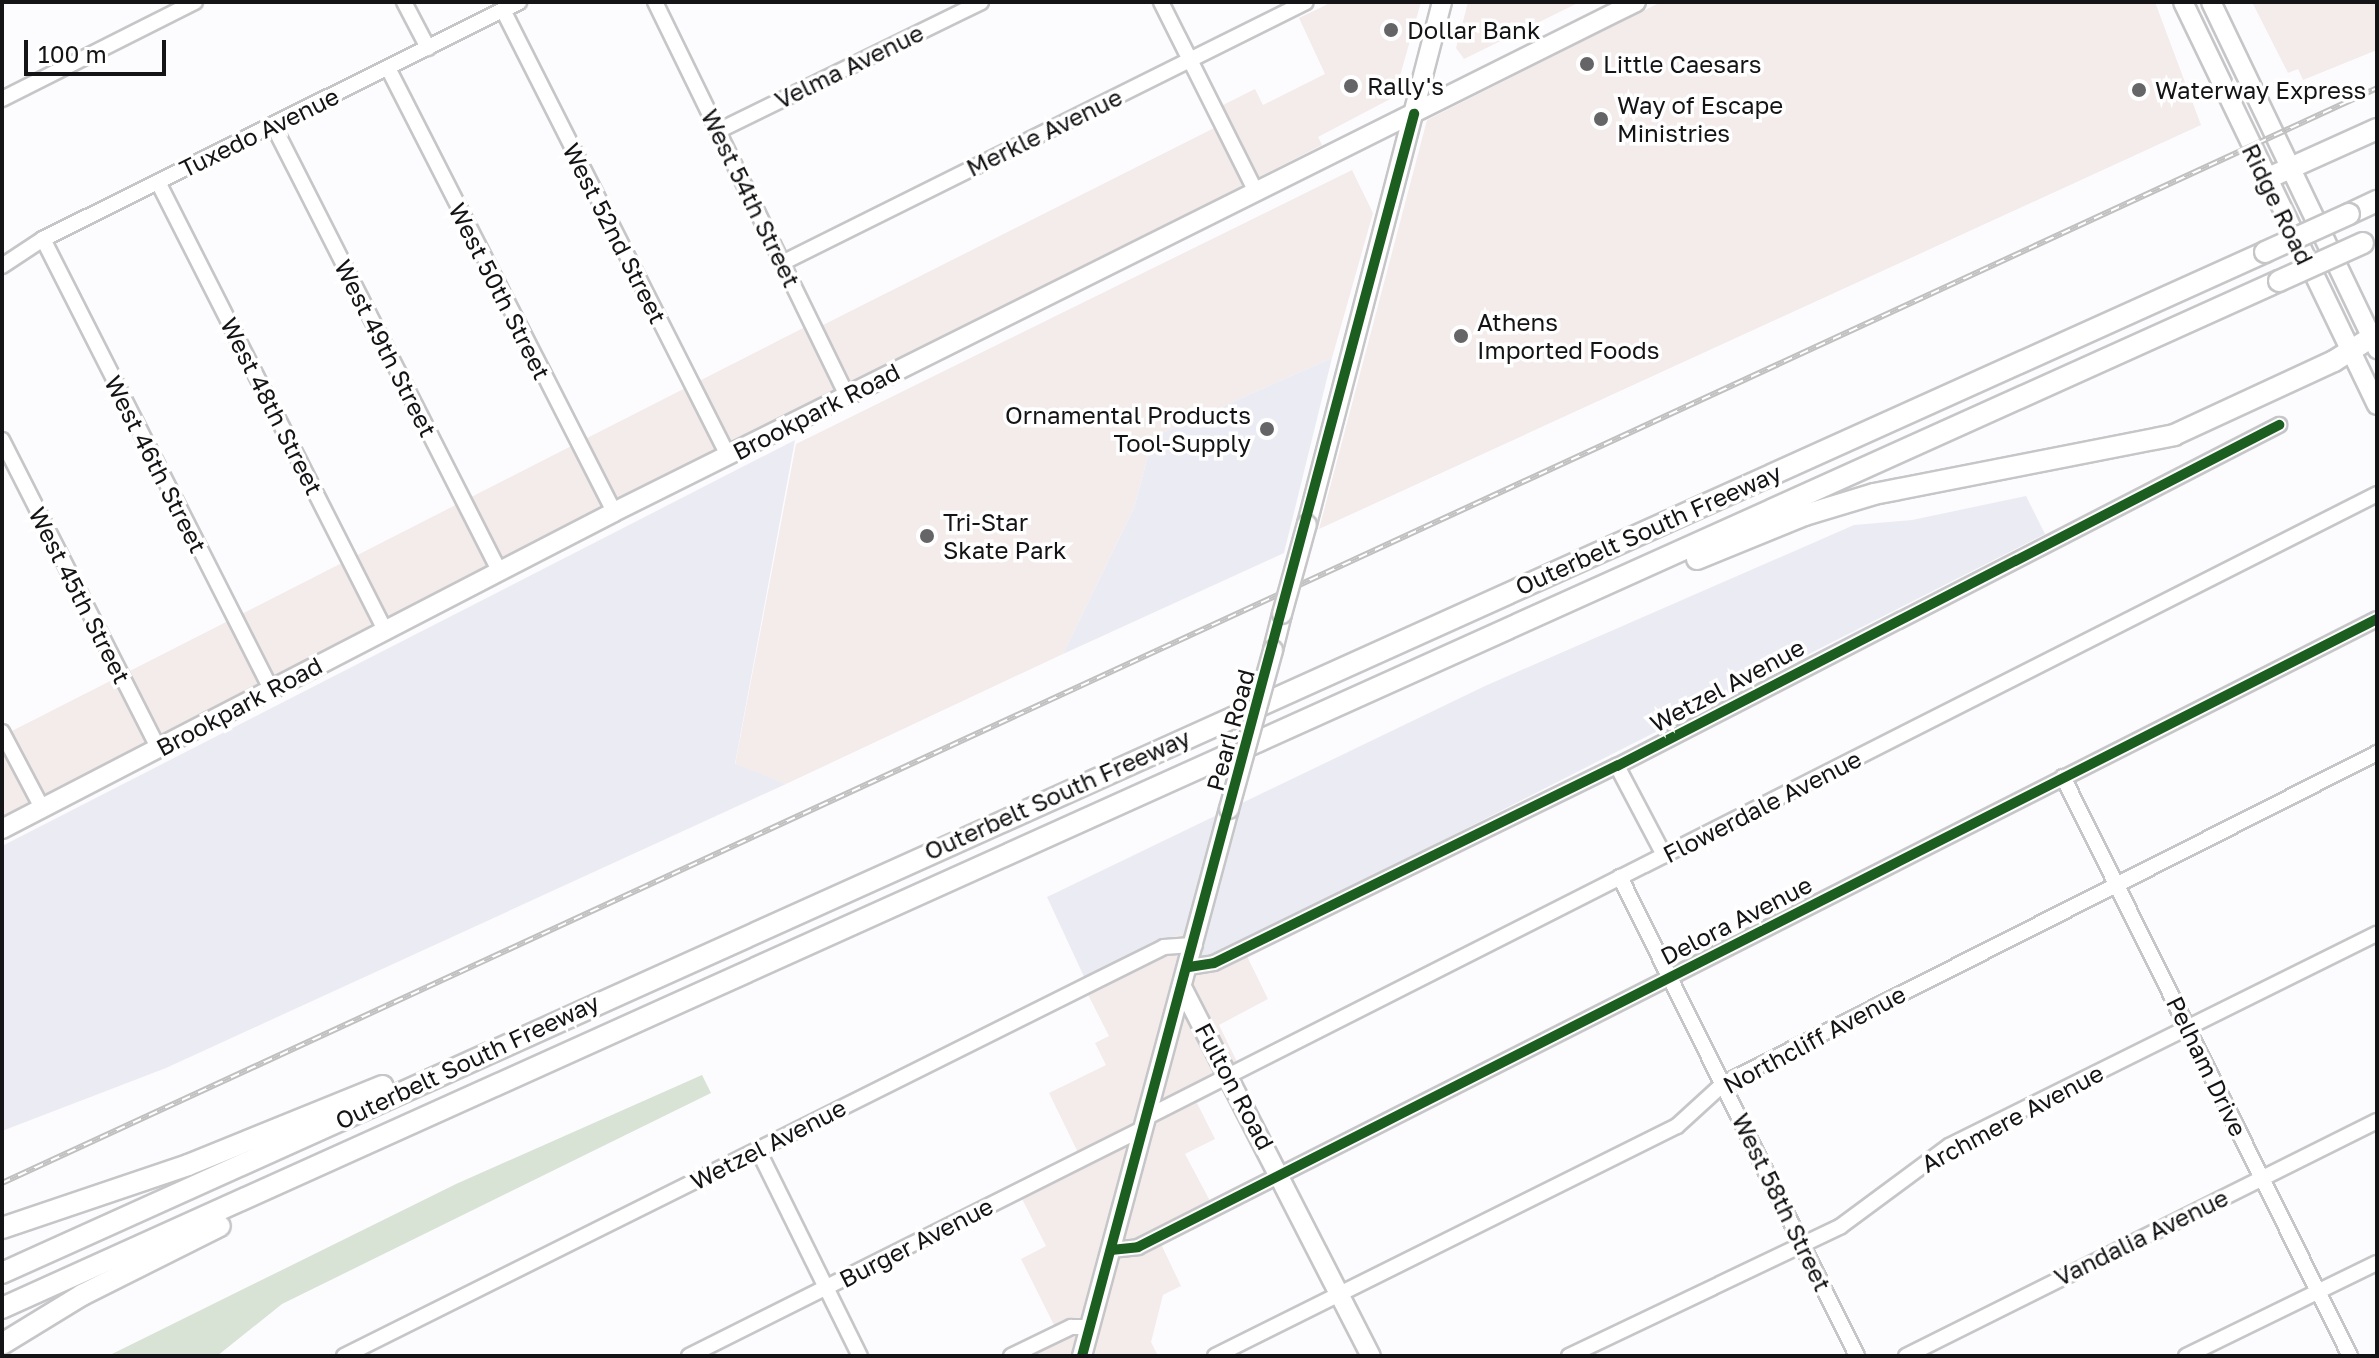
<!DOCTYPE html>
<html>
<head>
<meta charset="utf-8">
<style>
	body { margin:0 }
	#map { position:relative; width:2379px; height:1358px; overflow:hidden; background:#fcfcfe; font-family:"Golos Text",sans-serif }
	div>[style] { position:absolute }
	.commercial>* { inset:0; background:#f4ebeb }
	.built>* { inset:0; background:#ebebf3 }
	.forest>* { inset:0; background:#d8e3d5 }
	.roads { filter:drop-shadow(2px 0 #c6c6c8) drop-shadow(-2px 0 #c6c6c8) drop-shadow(0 2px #c6c6c8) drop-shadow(0 -2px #c6c6c8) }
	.minor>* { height:14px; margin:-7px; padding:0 7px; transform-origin:7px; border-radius:7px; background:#fff }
	.major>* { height:18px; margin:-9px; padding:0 9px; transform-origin:9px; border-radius:9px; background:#fff }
	.highway>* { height:20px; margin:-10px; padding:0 10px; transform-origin:10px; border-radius:10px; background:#fff }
	.rail>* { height:6px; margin-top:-3px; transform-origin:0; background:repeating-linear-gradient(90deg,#fff 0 9px,#c0c0c1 0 18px); box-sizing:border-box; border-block:2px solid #c0c0c1 }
	.bridges { filter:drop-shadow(2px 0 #c6c6c8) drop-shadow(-2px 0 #c6c6c8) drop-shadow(0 2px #c6c6c8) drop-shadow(0 -2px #c6c6c8) }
	.major-bridge>* { height:18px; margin:-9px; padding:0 9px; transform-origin:9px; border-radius:9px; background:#fff }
	.highway-bridge>* { height:20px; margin:-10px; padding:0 10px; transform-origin:10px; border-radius:10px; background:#fff }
	.cycleway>* { height:10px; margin:-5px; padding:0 5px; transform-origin:5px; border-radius:5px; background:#1b5e20 }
	.dots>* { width:22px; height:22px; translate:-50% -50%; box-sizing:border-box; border:4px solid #fff; border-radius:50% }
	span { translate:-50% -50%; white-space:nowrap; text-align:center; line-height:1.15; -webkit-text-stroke:7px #fff; paint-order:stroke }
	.poi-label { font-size:24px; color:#141416 }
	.left { translate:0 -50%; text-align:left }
	.right { translate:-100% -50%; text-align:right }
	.street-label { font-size:24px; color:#141416 }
	.frame { position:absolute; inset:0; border:4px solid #141416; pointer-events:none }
	.scale { position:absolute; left:24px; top:40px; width:142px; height:36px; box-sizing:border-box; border:4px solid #141416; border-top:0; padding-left:10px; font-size:24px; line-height:28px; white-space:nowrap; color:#141416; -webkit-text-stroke:6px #fff; paint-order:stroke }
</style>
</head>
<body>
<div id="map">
	<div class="commercial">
		<i style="clip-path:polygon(1332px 2px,1421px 2px,1394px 97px,1318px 137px,1322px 145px,2px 817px,2px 736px,807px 326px,823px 325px,1226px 122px,1221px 106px,1255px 89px,1263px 105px,1325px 74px,1299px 18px)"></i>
		<i style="clip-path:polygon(1468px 2px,1580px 2px,1464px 59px,1456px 48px)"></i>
		<i style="clip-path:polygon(1661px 2px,2155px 2px,2201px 125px,1319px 529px,1427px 120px)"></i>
		<i style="clip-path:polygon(2252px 2px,2377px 2px,2377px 50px,2303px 80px,2298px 69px,2288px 73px)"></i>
		<i style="clip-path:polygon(1352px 170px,1373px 213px,1332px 358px,1153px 437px,1134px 508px,1063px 654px,786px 784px,735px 765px,796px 444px)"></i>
		<i style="clip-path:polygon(1183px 931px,1173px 978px,1241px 944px,1268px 999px,1219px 1025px,1245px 1078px,1197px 1103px,1215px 1139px,1185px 1154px,1217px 1214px,1160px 1242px,1181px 1286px,1163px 1295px,1151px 1342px,1158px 1356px,1027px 1356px,1061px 1339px,1021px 1259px,1046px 1246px,1021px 1197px,1084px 1165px,1049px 1093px,1106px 1065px,1095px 1043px,1109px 1036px,1082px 983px)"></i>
	</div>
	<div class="built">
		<i style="clip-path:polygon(1332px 358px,1284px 553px,1063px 654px,1134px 508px,1153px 437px)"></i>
		<i style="clip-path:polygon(795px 440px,735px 764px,786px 784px,166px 1068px,2px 1131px,2px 846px)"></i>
		<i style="clip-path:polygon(2026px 496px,2045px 534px,1172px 978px,1182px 932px,1086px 981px,1047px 897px,1485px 686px,1854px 525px,1912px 520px)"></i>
	</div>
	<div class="forest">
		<i style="clip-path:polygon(702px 1075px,711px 1093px,282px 1304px,217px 1356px,108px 1356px,456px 1184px)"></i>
	</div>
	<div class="roads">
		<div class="minor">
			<i style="left:404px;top:2px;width:52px;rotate:62.4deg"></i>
			<i style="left:655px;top:2px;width:436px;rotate:64deg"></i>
			<i style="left:1161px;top:2px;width:212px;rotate:63.4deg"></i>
			<i style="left:503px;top:10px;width:499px;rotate:63.2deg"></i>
			<i style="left:388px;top:68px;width:498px;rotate:63deg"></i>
			<i style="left:2px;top:99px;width:216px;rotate:-26.7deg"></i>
			<i style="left:273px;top:125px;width:500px;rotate:63.1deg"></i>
			<i style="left:718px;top:131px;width:293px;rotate:-26.1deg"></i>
			<i style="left:158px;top:182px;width:502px;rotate:63.13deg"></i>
			<i style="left:43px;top:239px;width:504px;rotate:63.13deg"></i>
			<i style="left:782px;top:263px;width:585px;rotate:-26.48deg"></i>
			<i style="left:2px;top:266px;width:49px;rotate:-33.4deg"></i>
			<i style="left:43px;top:239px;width:532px;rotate:-26.47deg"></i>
			<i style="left:2px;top:440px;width:345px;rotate:63.1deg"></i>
			<i style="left:2px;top:732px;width:86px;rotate:62.2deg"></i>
			<i style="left:1617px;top:766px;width:101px;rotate:62.2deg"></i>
			<i style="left:2063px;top:777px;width:646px;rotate:63.63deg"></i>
			<i style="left:1620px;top:877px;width:534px;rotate:63.67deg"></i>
			<i style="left:1189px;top:967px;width:25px;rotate:-9deg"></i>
			<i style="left:1214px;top:963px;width:449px;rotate:-26.1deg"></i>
			<i style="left:1617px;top:766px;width:745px;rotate:-27.25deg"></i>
			<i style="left:1147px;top:1117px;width:1379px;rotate:-26.86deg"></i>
			<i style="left:758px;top:1150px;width:230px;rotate:63.7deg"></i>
			<i style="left:1111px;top:1250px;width:27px;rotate:-6deg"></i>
			<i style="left:1138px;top:1247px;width:1389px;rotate:-26.88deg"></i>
			<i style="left:344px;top:1356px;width:916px;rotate:-26.51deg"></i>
			<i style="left:1164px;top:947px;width:31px;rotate:-4deg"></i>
			<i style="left:689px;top:1356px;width:509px;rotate:-26.62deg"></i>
			<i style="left:1011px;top:1356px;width:67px;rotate:-25.8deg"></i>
			<i style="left:1071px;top:1327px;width:19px"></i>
			<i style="left:1215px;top:1356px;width:516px;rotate:-26.47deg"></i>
			<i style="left:1677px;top:1126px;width:62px;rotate:-42.4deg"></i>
			<i style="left:1723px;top:1084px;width:733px;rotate:-26.84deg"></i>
			<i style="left:1569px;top:1356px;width:301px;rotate:-25.5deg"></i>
			<i style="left:1841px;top:1226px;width:134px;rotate:-36.5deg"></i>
			<i style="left:1949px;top:1146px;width:478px;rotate:-26.4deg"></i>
			<i style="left:1906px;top:1356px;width:526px;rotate:-26.52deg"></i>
			<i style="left:2186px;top:1356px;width:212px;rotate:-26deg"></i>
		</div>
		<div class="major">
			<i style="left:2183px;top:2px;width:447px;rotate:64.3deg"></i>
			<i style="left:2211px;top:2px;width:385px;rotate:64.4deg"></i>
			<i style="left:1307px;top:524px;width:539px;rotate:-75.5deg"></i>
			<i style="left:1273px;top:650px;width:37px;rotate:-76deg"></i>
			<i style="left:2px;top:829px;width:689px;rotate:-27.38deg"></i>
			<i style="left:614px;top:512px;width:1142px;rotate:-26.52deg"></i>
			<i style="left:1183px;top:989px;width:412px;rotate:62.9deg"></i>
			<i style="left:1082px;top:1356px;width:566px;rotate:-74.96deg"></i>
		</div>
		<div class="highway">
			<i style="left:2266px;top:179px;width:122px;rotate:-24.2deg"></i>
			<i style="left:2349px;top:214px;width:31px;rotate:-25deg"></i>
			<i style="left:1697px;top:559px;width:117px;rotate:-22.2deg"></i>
			<i style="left:1805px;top:515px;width:72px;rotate:-16.9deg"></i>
			<i style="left:1874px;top:494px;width:306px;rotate:-11.1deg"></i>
			<i style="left:2174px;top:435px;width:176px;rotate:-24.8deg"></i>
			<i style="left:2334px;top:361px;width:51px;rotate:-32.1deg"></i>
			<i style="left:2px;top:1228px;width:196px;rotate:-18.7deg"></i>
			<i style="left:188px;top:1165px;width:210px;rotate:-22.1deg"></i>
			<i style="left:2px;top:1273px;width:2483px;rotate:-24.28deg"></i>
			<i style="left:2px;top:1308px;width:2498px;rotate:-24.28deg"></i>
			<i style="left:2px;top:1344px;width:94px;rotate:-31.5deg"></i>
			<i style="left:82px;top:1295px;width:154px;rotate:-26.6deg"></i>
		</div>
	</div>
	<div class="rail">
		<i style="left:2px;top:1183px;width:2615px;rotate:-24.75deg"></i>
	</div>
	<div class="bridges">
		<div class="major-bridge">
			<i style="left:1282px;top:614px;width:93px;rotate:-74.5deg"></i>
			<i style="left:1229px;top:809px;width:165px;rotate:-74.5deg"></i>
		</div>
		<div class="highway-bridge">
			<i style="left:2265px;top:252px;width:92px;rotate:-24.3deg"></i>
			<i style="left:2279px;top:281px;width:92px;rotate:-24.3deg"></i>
		</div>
	</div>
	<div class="cycleway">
		<i style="left:1189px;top:967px;width:25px;rotate:-9deg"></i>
		<i style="left:1214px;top:963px;width:449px;rotate:-26.1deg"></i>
		<i style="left:1617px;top:766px;width:745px;rotate:-27.25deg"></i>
		<i style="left:1111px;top:1250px;width:27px;rotate:-6deg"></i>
		<i style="left:1138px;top:1247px;width:1389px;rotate:-26.88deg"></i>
		<i style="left:1082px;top:1356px;width:1286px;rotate:-75.03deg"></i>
	</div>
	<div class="dots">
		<i style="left:1391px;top:30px;background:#656567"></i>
		<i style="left:1587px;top:64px;background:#656567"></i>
		<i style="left:1351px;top:86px;background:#656567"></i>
		<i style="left:2139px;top:90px;background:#656567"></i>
		<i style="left:1601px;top:119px;background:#656567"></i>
		<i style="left:1461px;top:336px;background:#656567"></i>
		<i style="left:1267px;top:429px;background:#656567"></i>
		<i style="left:927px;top:536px;background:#656567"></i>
	</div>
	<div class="poi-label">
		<span class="left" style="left:1407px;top:30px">Dollar Bank</span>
		<span class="left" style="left:1603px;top:64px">Little Caesars</span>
		<span class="left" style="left:1367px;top:86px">Rally's</span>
		<span class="left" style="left:2155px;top:90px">Waterway Express</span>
		<span class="left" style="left:1617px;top:119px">Way of Escape<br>Ministries</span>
		<span class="left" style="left:1477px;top:336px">Athens<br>Imported Foods</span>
		<span class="right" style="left:1251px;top:429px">Ornamental Products<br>Tool-Supply</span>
		<span class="left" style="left:943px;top:536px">Tri-Star<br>Skate Park</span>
	</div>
	<div class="street-label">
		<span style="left:849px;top:66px;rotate:-26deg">Velma Avenue</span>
		<span style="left:259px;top:132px;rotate:-26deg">Tuxedo Avenue</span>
		<span style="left:1044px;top:132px;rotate:-26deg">Merkle Avenue</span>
		<span style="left:751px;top:198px;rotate:64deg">West 54th Street</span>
		<span style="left:2278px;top:204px;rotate:64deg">Ridge Road</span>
		<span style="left:615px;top:233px;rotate:63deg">West 52nd Street</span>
		<span style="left:500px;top:291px;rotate:63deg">West 50th Street</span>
		<span style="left:386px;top:348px;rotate:63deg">West 49th Street</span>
		<span style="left:272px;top:406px;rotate:63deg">West 48th Street</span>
		<span style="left:816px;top:411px;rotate:-27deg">Brookpark Road</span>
		<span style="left:156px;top:464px;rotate:63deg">West 46th Street</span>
		<span style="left:1648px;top:529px;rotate:-24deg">Outerbelt South Freeway</span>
		<span style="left:80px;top:595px;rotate:63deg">West 45th Street</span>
		<span style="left:1727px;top:685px;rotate:-28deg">Wetzel Avenue</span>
		<span style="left:239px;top:706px;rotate:-28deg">Brookpark Road</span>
		<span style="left:1230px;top:730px;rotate:-75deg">Pearl Road</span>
		<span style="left:1057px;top:794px;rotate:-24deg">Outerbelt South Freeway</span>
		<span style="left:1762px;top:806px;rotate:-27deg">Flowerdale Avenue</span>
		<span style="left:1736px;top:920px;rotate:-27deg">Delora Avenue</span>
		<span style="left:1814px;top:1039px;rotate:-28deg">Northcliff Avenue</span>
		<span style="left:467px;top:1061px;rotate:-25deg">Outerbelt South Freeway</span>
		<span style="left:2207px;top:1066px;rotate:64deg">Pelham Drive</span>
		<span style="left:1235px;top:1086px;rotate:62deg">Fulton Road</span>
		<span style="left:2012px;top:1118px;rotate:-28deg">Archmere Avenue</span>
		<span style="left:768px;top:1144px;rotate:-27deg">Wetzel Avenue</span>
		<span style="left:1782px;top:1202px;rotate:64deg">West 58th Street</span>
		<span style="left:2141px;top:1237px;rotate:-26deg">Vandalia Avenue</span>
		<span style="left:916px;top:1242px;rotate:-27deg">Burger Avenue</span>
	</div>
	<div class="frame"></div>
	<div class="scale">100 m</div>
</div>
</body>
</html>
